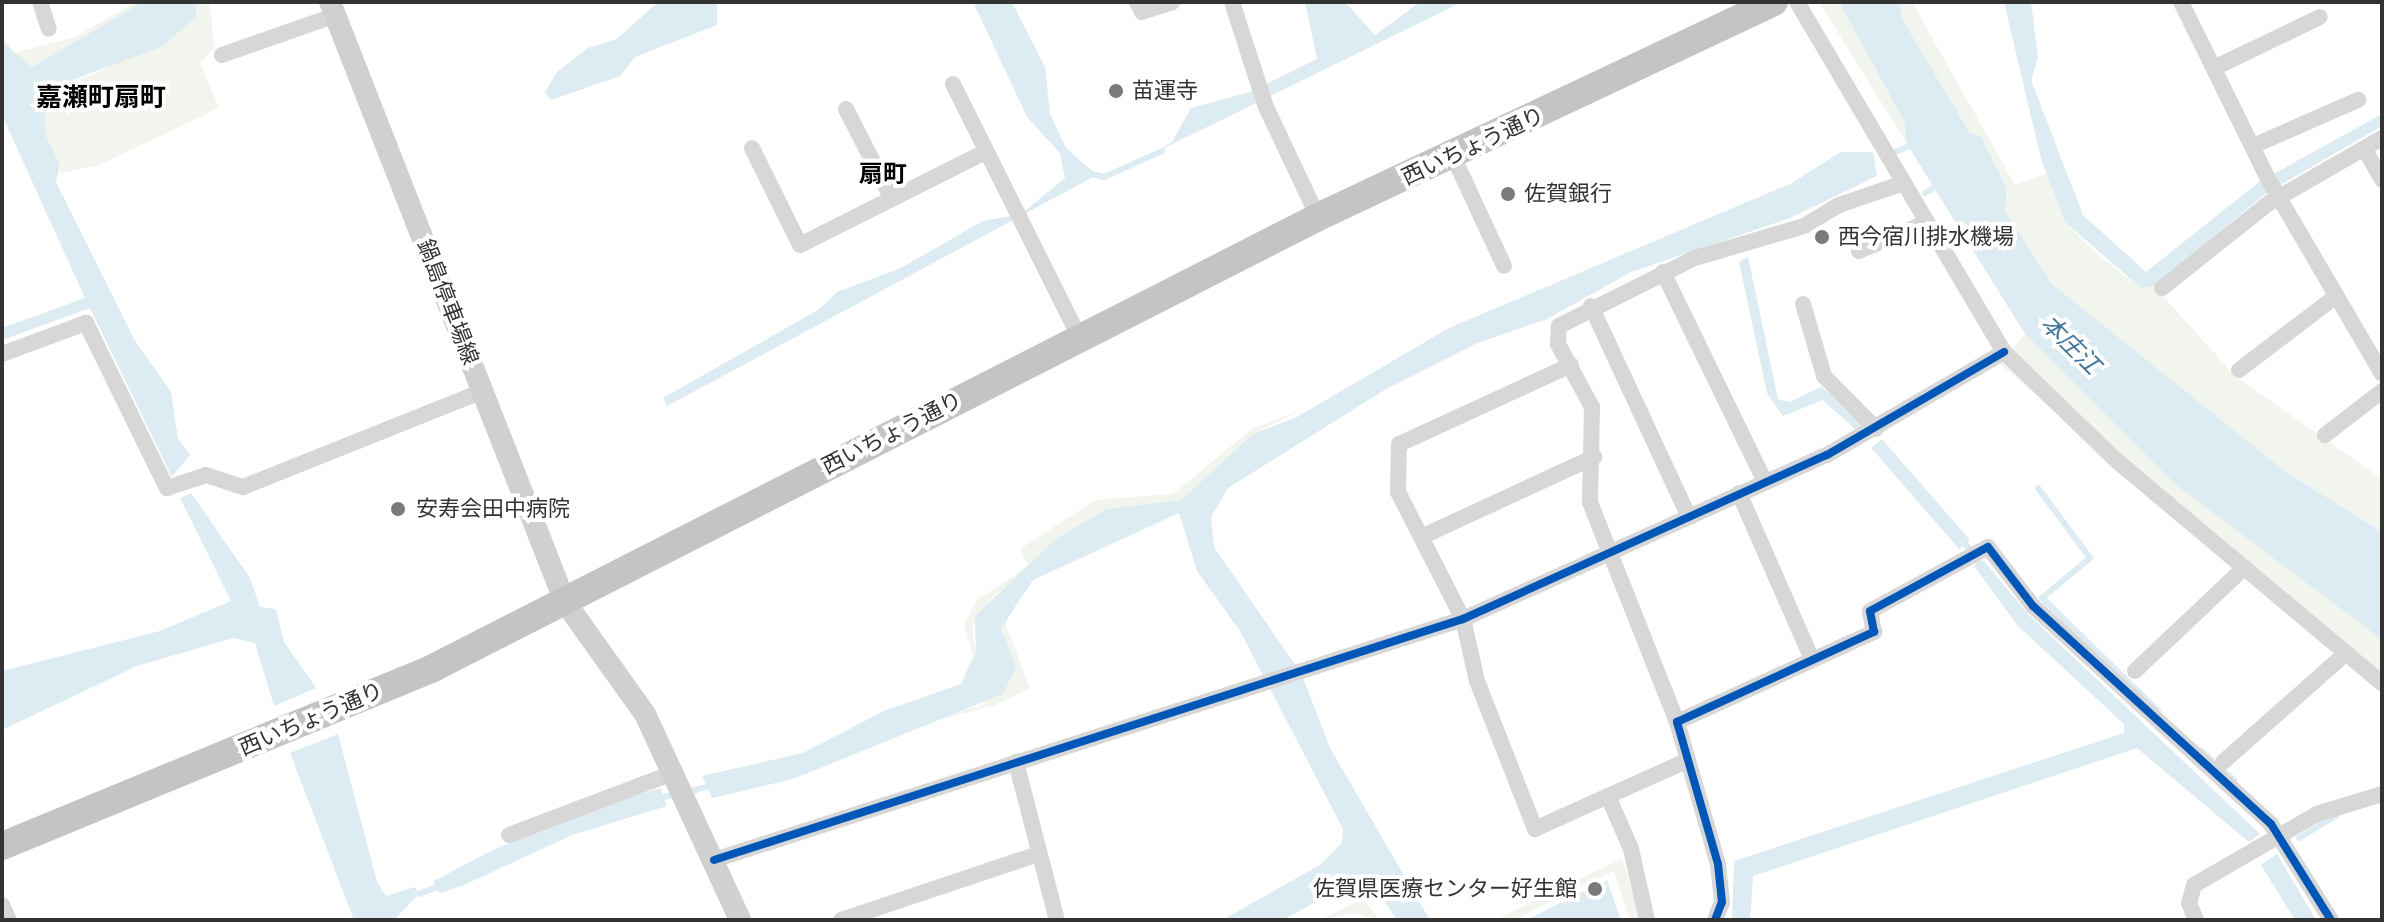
<!DOCTYPE html>
<html>
<head>
<meta charset="utf-8">
<style>
	body { margin:0 }
	#map { position:relative; width:2384px; height:922px; overflow:hidden; background:#fff; font-family:"DejaVu Sans","Noto Sans JP",sans-serif }
	div>[style] { position:absolute }
	.green>* { inset:0; background:#f1f5ed }
	.water>* { inset:0; background:#ddebf3; transform-origin:0 0 }
	.stream>* { height:6px; margin:-3px; padding:0 3px; transform-origin:3px; border-radius:3px; background:#ddebf3 }
	.street>* { height:16px; margin:-8px; padding:0 8px; transform-origin:8px; border-radius:8px; background:#d7d7d7 }
	.secondary>* { height:22px; margin:-11px; padding:0 11px; transform-origin:11px; border-radius:11px; background:#d0d0d0 }
	.highway>* { height:28px; margin:-14px; padding:0 14px; transform-origin:14px; border-radius:14px; background:#c4c4c4 }
	.cycleway>* { height:8px; margin:-4px; padding:0 4px; transform-origin:4px; border-radius:4px; background:#0057b8 }
	.dots>* { width:22px; height:22px; translate:-50% -50%; box-sizing:border-box; border:4px solid #fff; border-radius:50% }
	span { translate:-50% -50%; white-space:nowrap; text-align:center; line-height:1.15; -webkit-text-stroke:8px #fff; paint-order:stroke }
	.poi-label { font-size:22px; color:#333 }
	.left { translate:0 -50%; text-align:left }
	.right { translate:-100% -50%; text-align:right }
	.street-label { font-size:22px; color:#333 }
	.neighbourhood-label { font-size:24px; color:#000; font-weight:700 }
	.water-label { font-size:24px; color:#3f7597; font-style:italic }
	.quarter-label { font-size:26px; color:#000; font-weight:700 }
	.frame { position:absolute; inset:0; border:4px solid #333; pointer-events:none }
</style>
</head>
<body>
<div id="map">
	<div class="green">
		<i style="clip-path:polygon(136px 2px,143px 2px,32px 67px,10px 55px,2px 42px,2px 36px,14px 53px,75px 37px)"></i>
		<i style="clip-path:polygon(196px 2px,208px 2px,211px 13px,214px 48px,200px 63px,219px 108px,99px 165px,61px 173px,45px 134px,45px 90px,97px 73px,196px 17px)"></i>
		<i style="clip-path:polygon(1819px 2px,1839px 2px,1904px 121px,1907px 144px)"></i>
		<i style="clip-path:polygon(1899px 2px,1912px 2px,2015px 185px,2049px 173px,2065px 222px,2097px 254px,2141px 288px,2154px 286px,2235px 376px,2382px 479px,2382px 532px,2286px 472px,2052px 284px,2005px 211px,2007px 189px,1981px 138px,1970px 133px,1902px 19px)"></i>
		<i style="clip-path:polygon(2025px 334px,2177px 486px,2382px 640px,2382px 690px,2000px 364px)"></i>
		<i style="clip-path:polygon(1299px 411px,1253px 434px,1181px 500px,1107px 509px,1053px 547px,993px 597px,972px 628px,976px 653px,961px 684px,973px 655px,964px 624px,978px 599px,1029px 566px,1020px 549px,1095px 500px,1173px 494px,1253px 428px)"></i>
		<i style="clip-path:polygon(1010px 604px,1006px 625px,1030px 688px,996px 705px,925px 723px,985px 704px,1006px 652px,1001px 628px)"></i>
		<i style="clip-path:polygon(1622px 859px,1642px 920px,1630px 920px,1614px 871px,1514px 920px,1495px 920px)"></i>
		<i style="clip-path:polygon(1363px 899px,1380px 920px,1355px 913px,1319px 920px)"></i>
	</div>
	<div class="water">
		<i style="clip-path:polygon(143px 2px,196px 2px,196px 17px,161px 47px,45px 90px,45px 134px,60px 165px,56px 182px,134px 339px,171px 392px,178px 439px,190px 455px,172px 477px,90px 308px,2px 340px,2px 328px,85px 298px,2px 115px,2px 42px,32px 67px)"></i>
		<i style="clip-path:polygon(658px 2px,717px 2px,717px 25px,635px 57px,620px 76px,551px 100px,545px 93px,556px 73px,588px 48px,617px 39px)"></i>
		<i style="clip-path:polygon(973px 2px,1012px 2px,1045px 67px,1050px 114px,1066px 148px,1097px 175px,667px 406px,663px 398px,818px 310px,837px 292px,901px 268px,983px 221px,1021px 214px,1065px 178px,1060px 153px,1027px 117px)"></i>
		<i style="clip-path:polygon(1305px 2px,1345px 2px,1375px 35px,1420px 2px,1462px 2px,1152px 154px,1172px 142px,1191px 108px,1250px 92px,1317px 59px)"></i>
		<i style="clip-path:polygon(1839px 2px,1899px 2px,1902px 19px,1970px 133px,1981px 137px,2007px 189px,2005px 211px,2052px 284px,2286px 472px,2382px 532px,2382px 640px,2177px 486px,2025px 334px,1907px 144px,1904px 121px)"></i>
		<i style="clip-path:polygon(2004px 2px,2031px 2px,2038px 58px,2031px 80px,2083px 215px,2146px 272px,2259px 182px,2382px 114px,2382px 126px,2265px 194px,2154px 286px,2141px 288px,2065px 222px,2041px 159px)"></i>
		<i style="clip-path:polygon(1841px 152px,1873px 152px,1877px 176px,1790px 218px,1631px 272px,1547px 319px,1475px 344px,1381px 392px,1228px 488px,1211px 517px,1214px 547px,1302px 675px,1330px 748px,1430px 920px,1397px 920px,1376px 889px,1352px 882px,1283px 920px,1222px 920px,1320px 865px,1342px 843px,1343px 829px,1240px 631px,1197px 571px,1179px 513px,1033px 580px,1001px 628px,1016px 667px,1003px 694px,793px 779px,712px 798px,702px 776px,803px 753px,884px 711px,961px 684px,976px 653px,975px 616px,1057px 538px,1107px 509px,1181px 500px,1253px 434px,1297px 417px,1449px 328px,1792px 183px)"></i>
		<i style="clip-path:polygon(1748px 257px,1778px 399px,1790px 402px,1821px 387px,1859px 415px,1865px 427px,1858px 432px,1823px 400px,1783px 416px,1767px 393px,1739px 262px)"></i>
		<i style="left:1882px;top:439px;width:134px;height:14px;rotate:49deg"></i>
		<i style="clip-path:polygon(191px 493px,250px 578px,260px 607px,276px 609px,284px 642px,316px 688px,274px 706px,255px 643px,233px 638px,137px 666px,2px 730px,2px 671px,160px 631px,231px 601px,180px 498px)"></i>
		<i style="clip-path:polygon(1983px 560px,2029px 615px,2260px 834px,2249px 842px,2137px 748px,1753px 876px,1750px 920px,1732px 920px,1734px 861px,2124px 733px,2124px 724px,2018px 626px,1974px 566px)"></i>
		<i style="clip-path:polygon(338px 734px,377px 882px,386px 896px,415px 887px,419px 894px,394px 920px,354px 920px,290px 753px)"></i>
		<i style="clip-path:polygon(661px 788px,667px 806px,572px 835px,464px 885px,440px 893px,435px 888px,434px 881px,485px 854px,576px 813px)"></i>
		<i style="clip-path:polygon(2277px 854px,2316px 920px,2295px 920px,2261px 865px)"></i>
		<i style="clip-path:polygon(1607px 880px,1621px 920px,1526px 920px)"></i>
	</div>
	<div class="stream">
		<i style="left:1888px;top:155px;width:28px;rotate:-23deg"></i>
		<i style="left:1091px;top:174px;width:13px;rotate:13deg"></i>
		<i style="left:1104px;top:177px;width:64px;rotate:-24.1deg"></i>
		<i style="left:1925px;top:193px;width:16px;rotate:-30deg"></i>
		<i style="left:2038px;top:488px;width:87px;rotate:53.4deg"></i>
		<i style="left:2090px;top:558px;width:62px;rotate:140.2deg"></i>
		<i style="left:2042px;top:598px;width:162px;rotate:44.2deg"></i>
		<i style="left:1965px;top:543px;width:24px;rotate:55deg"></i>
		<i style="left:2201px;top:751px;width:44px;rotate:41.3deg"></i>
		<i style="left:687px;top:792px;width:21px;rotate:-14deg"></i>
		<i style="left:664px;top:797px;width:12px;rotate:-14deg"></i>
		<i style="left:2299px;top:838px;width:44px;rotate:-31.2deg"></i>
		<i style="left:419px;top:894px;width:17px;rotate:-21deg"></i>
	</div>
	<div class="street">
		<i style="left:40px;top:2px;width:28px;rotate:72deg"></i>
		<i style="left:1137px;top:2px;width:11px;rotate:63deg"></i>
		<i style="left:1142px;top:12px;width:32px;rotate:-18deg"></i>
		<i style="left:1232px;top:2px;width:110px;rotate:72.1deg"></i>
		<i style="left:1266px;top:107px;width:122px;rotate:64.7deg"></i>
		<i style="left:1797px;top:2px;width:407px;rotate:59.4deg"></i>
		<i style="left:2004px;top:352px;width:157px;rotate:44deg"></i>
		<i style="left:2117px;top:461px;width:346px;rotate:40deg"></i>
		<i style="left:2181px;top:2px;width:195px;rotate:63.8deg"></i>
		<i style="left:2267px;top:177px;width:228px;rotate:59.7deg"></i>
		<i style="left:222px;top:55px;width:121px;rotate:-19.3deg"></i>
		<i style="left:2216px;top:67px;width:115px;rotate:-25.7deg"></i>
		<i style="left:953px;top:84px;width:283px;rotate:63.5deg"></i>
		<i style="left:846px;top:109px;width:101px;rotate:62.9deg"></i>
		<i style="left:2253px;top:146px;width:115px;rotate:-23.7deg"></i>
		<i style="left:752px;top:148px;width:108px;rotate:63.7deg"></i>
		<i style="left:800px;top:245px;width:207px;rotate:-26.7deg"></i>
		<i style="left:2365px;top:150px;width:34px;rotate:60deg"></i>
		<i style="left:1453px;top:156px;width:121px;rotate:65.1deg"></i>
		<i style="left:1859px;top:251px;width:72px;rotate:-23deg"></i>
		<i style="left:1663px;top:272px;width:233px;rotate:64.1deg"></i>
		<i style="left:2162px;top:288px;width:137px;rotate:-38.5deg"></i>
		<i style="left:2269px;top:203px;width:130px;rotate:-29.9deg"></i>
		<i style="left:1803px;top:304px;width:75px;rotate:73.7deg"></i>
		<i style="left:1824px;top:376px;width:74px;rotate:45.5deg"></i>
		<i style="left:1591px;top:306px;width:230px;rotate:65.1deg"></i>
		<i style="left:2px;top:354px;width:90px;rotate:-20.3deg"></i>
		<i style="left:86px;top:323px;width:184px;rotate:63.9deg"></i>
		<i style="left:167px;top:488px;width:41px;rotate:-18.4deg"></i>
		<i style="left:206px;top:475px;width:39px;rotate:18deg"></i>
		<i style="left:243px;top:487px;width:258px;rotate:-21.8deg"></i>
		<i style="left:1571px;top:365px;width:189px;rotate:155.3deg"></i>
		<i style="left:1399px;top:444px;width:48px;rotate:91.2deg"></i>
		<i style="left:1398px;top:492px;width:143px;rotate:62.9deg"></i>
		<i style="left:1463px;top:619px;width:64px;rotate:77.3deg"></i>
		<i style="left:1477px;top:681px;width:159px;rotate:68.6deg"></i>
		<i style="left:1535px;top:829px;width:80px;rotate:-24.3deg"></i>
		<i style="left:1608px;top:796px;width:58px;rotate:66.5deg"></i>
		<i style="left:1631px;top:849px;width:73px;rotate:77.3deg"></i>
		<i style="left:2239px;top:370px;width:122px;rotate:-37.3deg"></i>
		<i style="left:2325px;top:435px;width:72px;rotate:-37.7deg"></i>
		<i style="left:1739px;top:493px;width:181px;rotate:66.3deg"></i>
		<i style="left:1421px;top:537px;width:191px;rotate:-24.8deg"></i>
		<i style="left:2135px;top:671px;width:151px;rotate:-43.4deg"></i>
		<i style="left:1677px;top:722px;width:237px;rotate:-111.6deg"></i>
		<i style="left:1590px;top:502px;width:95px;rotate:-88.8deg"></i>
		<i style="left:1592px;top:407px;width:72px;rotate:-118.4deg"></i>
		<i style="left:1558px;top:344px;width:18px;rotate:-87deg"></i>
		<i style="left:1559px;top:326px;width:152px;rotate:-26.6deg"></i>
		<i style="left:1695px;top:258px;width:114px;rotate:-16.4deg"></i>
		<i style="left:1804px;top:226px;width:41px;rotate:-31deg"></i>
		<i style="left:1839px;top:205px;width:65px;rotate:-18.7deg"></i>
		<i style="left:1016px;top:762px;width:163px;rotate:75.5deg"></i>
		<i style="left:2223px;top:762px;width:163px;rotate:-41.5deg"></i>
		<i style="left:1608px;top:796px;width:83px;rotate:-24.1deg"></i>
		<i style="left:509px;top:835px;width:178px;rotate:-20.7deg"></i>
		<i style="left:714px;top:860px;width:787px;rotate:-17.84deg"></i>
		<i style="left:1463px;top:619px;width:399px;rotate:-24.3deg"></i>
		<i style="left:1827px;top:455px;width:205px;rotate:-30.2deg"></i>
		<i style="left:2px;top:905px;width:17px;rotate:65deg"></i>
		<i style="left:841px;top:920px;width:208px;rotate:-18.5deg"></i>
		<i style="left:1715px;top:920px;width:19px;rotate:-69deg"></i>
		<i style="left:1722px;top:902px;width:38px;rotate:-96deg"></i>
		<i style="left:1718px;top:864px;width:148px;rotate:-106.1deg"></i>
		<i style="left:1677px;top:722px;width:217px;rotate:-24.6deg"></i>
		<i style="left:1874px;top:632px;width:21px;rotate:-101deg"></i>
		<i style="left:1870px;top:611px;width:134px;rotate:-28.5deg"></i>
		<i style="left:1988px;top:547px;width:74px;rotate:52.7deg"></i>
		<i style="left:2033px;top:606px;width:323px;rotate:42.5deg"></i>
		<i style="left:2271px;top:824px;width:113px;rotate:58deg"></i>
		<i style="left:2196px;top:920px;width:18px;rotate:-112deg"></i>
		<i style="left:2189px;top:903px;width:19px;rotate:-74deg"></i>
		<i style="left:2194px;top:885px;width:142px;rotate:-30deg"></i>
		<i style="left:2317px;top:814px;width:68px;rotate:-17.1deg"></i>
	</div>
	<div class="secondary">
		<i style="left:330px;top:2px;width:644px;rotate:68.61deg"></i>
		<i style="left:565px;top:602px;width:138px;rotate:54.5deg"></i>
		<i style="left:645px;top:714px;width:227px;rotate:65.2deg"></i>
	</div>
	<div class="highway">
		<i style="left:2px;top:846px;width:466px;rotate:-22.4deg"></i>
		<i style="left:433px;top:668px;width:993px;rotate:-27deg"></i>
		<i style="left:1318px;top:217px;width:504px;rotate:-25.24deg"></i>
	</div>
	<div class="cycleway">
		<i style="left:714px;top:860px;width:787px;rotate:-17.84deg"></i>
		<i style="left:1463px;top:619px;width:399px;rotate:-24.3deg"></i>
		<i style="left:1827px;top:455px;width:205px;rotate:-30.2deg"></i>
		<i style="left:1715px;top:920px;width:19px;rotate:-69deg"></i>
		<i style="left:1722px;top:902px;width:38px;rotate:-96deg"></i>
		<i style="left:1718px;top:864px;width:148px;rotate:-106.1deg"></i>
		<i style="left:1677px;top:722px;width:217px;rotate:-24.6deg"></i>
		<i style="left:1874px;top:632px;width:21px;rotate:-101deg"></i>
		<i style="left:1870px;top:611px;width:134px;rotate:-28.5deg"></i>
		<i style="left:1988px;top:547px;width:74px;rotate:52.7deg"></i>
		<i style="left:2033px;top:606px;width:323px;rotate:42.5deg"></i>
		<i style="left:2271px;top:824px;width:113px;rotate:58deg"></i>
	</div>
	<div class="dots">
		<i style="left:1116px;top:91px;background:#7a7a7a"></i>
		<i style="left:1508px;top:194px;background:#7a7a7a"></i>
		<i style="left:1822px;top:237px;background:#7a7a7a"></i>
		<i style="left:398px;top:509px;background:#7a7a7a"></i>
		<i style="left:1595px;top:889px;background:#7a7a7a"></i>
	</div>
	<div class="poi-label">
		<span class="left" style="left:1132px;top:91px">苗運寺</span>
		<span class="left" style="left:1524px;top:194px">佐賀銀行</span>
		<span class="left" style="left:1838px;top:237px">西今宿川排水機場</span>
		<span class="left" style="left:416px;top:509px">安寿会田中病院</span>
		<span class="right" style="left:1577px;top:889px">佐賀県医療センター好生館</span>
	</div>
	<div class="street-label">
		<span style="left:1473px;top:146px;rotate:-25deg">西いちょう通り</span>
		<span style="left:448px;top:302px;rotate:69deg">鍋島停車場線</span>
		<span style="left:892px;top:433px;rotate:-27deg">西いちょう通り</span>
		<span style="left:311px;top:719px;rotate:-23deg">西いちょう通り</span>
	</div>
	<div class="neighbourhood-label">
		<span style="left:883px;top:175px">扇町</span>
	</div>
	<div class="water-label">
		<span style="left:2070px;top:345px;rotate:45deg">本庄江</span>
	</div>
	<div class="quarter-label">
		<span style="left:101px;top:98px">嘉瀬町扇町</span>
	</div>
	<div class="frame"></div>
</div>
</body>
</html>
